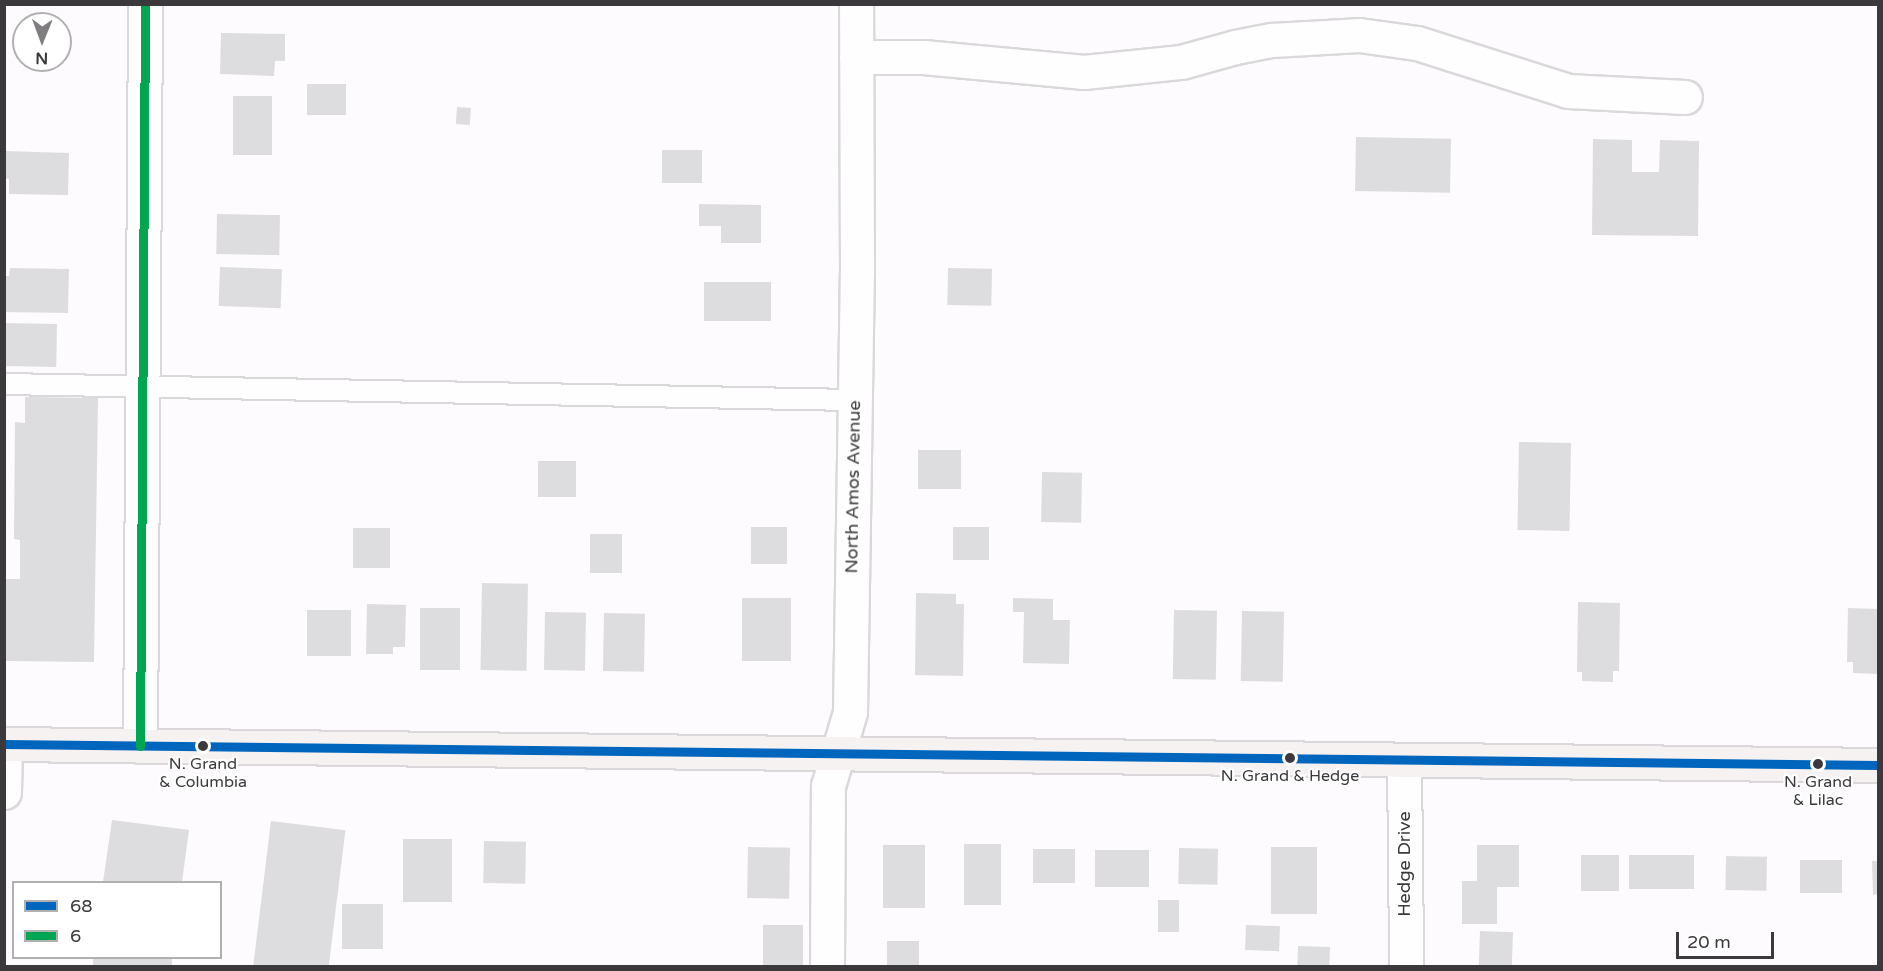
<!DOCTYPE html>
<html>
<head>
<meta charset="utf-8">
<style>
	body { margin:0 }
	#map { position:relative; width:1883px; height:971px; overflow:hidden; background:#fdfbfe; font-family:"Varela Round",sans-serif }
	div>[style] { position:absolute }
	.building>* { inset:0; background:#dddcdf; transform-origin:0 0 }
	.roads { filter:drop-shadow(2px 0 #dad8da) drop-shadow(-2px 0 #dad8da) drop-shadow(0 2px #dad8da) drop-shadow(0 -2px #dad8da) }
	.service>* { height:20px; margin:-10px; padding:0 10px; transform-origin:10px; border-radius:10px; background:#fffeff }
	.minor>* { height:33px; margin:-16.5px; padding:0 16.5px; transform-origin:16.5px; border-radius:16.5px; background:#fffeff }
	.secondary>* { height:33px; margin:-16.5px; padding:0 16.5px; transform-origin:16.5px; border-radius:16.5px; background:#f5f2f1 }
	.bus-1>* { height:9px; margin:-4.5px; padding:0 4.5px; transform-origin:4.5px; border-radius:4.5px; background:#0065bd }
	.bus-2>* { height:9px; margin:-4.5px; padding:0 4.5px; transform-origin:4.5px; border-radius:4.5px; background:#00a651 }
	.dots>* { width:16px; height:16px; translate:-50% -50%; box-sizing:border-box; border:3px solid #fff; border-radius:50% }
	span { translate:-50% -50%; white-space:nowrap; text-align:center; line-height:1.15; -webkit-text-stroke:4.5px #fff; paint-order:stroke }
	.bus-label { font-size:16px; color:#3b393b }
	.street-label { font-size:18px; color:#3b393b }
	.frame { position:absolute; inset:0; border:6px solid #3b393b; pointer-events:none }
	.legend { position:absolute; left:12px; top:881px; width:210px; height:78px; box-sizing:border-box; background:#fff; border:2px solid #b1b0b1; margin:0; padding:8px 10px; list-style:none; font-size:18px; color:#3b393b }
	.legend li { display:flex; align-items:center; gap:12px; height:30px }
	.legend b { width:30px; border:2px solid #b1b0b1 }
	.north { position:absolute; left:12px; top:12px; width:60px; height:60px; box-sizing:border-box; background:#fff; border:2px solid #b1b0b1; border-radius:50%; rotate:181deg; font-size:16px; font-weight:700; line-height:24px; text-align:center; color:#3b393b }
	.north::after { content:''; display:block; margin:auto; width:21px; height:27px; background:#7f7d7f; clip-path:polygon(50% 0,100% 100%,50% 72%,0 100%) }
	.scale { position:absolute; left:1676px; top:932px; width:98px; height:27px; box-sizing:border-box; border:3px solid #3b393b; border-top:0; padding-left:8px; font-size:18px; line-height:21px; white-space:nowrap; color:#3b393b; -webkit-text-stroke:4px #fff; paint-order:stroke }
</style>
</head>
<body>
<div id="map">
	<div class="building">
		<i style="clip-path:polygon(221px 33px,285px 34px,285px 61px,275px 61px,274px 76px,220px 74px)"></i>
		<i style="left:307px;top:84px;width:39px;height:31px"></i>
		<i style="left:233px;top:96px;width:39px;height:59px"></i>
		<i style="left:457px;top:107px;width:14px;height:17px;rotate:4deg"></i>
		<i style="left:1356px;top:137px;width:95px;height:54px;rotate:1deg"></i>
		<i style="clip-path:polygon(1593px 139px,1632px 140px,1632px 172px,1659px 172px,1660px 140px,1699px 141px,1698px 236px,1592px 235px)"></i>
		<i style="left:702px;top:150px;width:33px;height:40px;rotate:90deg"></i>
		<i style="clip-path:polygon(4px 151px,69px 153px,68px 195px,9px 194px,9px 179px,4px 178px)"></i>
		<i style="clip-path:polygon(699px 204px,761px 205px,761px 243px,721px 243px,721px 226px,699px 226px)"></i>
		<i style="left:217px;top:214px;width:63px;height:40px;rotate:1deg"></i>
		<i style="left:220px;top:267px;width:62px;height:39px;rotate:2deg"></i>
		<i style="clip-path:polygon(10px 268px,69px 269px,68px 313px,4px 312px,4px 276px,9px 276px)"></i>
		<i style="left:948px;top:268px;width:44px;height:37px;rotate:1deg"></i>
		<i style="left:771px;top:282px;width:39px;height:67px;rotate:90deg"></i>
		<i style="left:5px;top:323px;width:52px;height:43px;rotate:1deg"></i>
		<i style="clip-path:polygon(25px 397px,98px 398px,94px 662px,4px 661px,4px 579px,20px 579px,20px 540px,14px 539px,15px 422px,25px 423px)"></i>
		<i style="left:1519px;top:442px;width:52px;height:88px;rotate:1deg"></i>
		<i style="left:918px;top:450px;width:43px;height:39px"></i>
		<i style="left:538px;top:461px;width:38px;height:36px"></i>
		<i style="left:1042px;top:472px;width:40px;height:50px;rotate:1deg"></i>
		<i style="left:751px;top:527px;width:36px;height:37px"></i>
		<i style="left:953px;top:527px;width:36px;height:33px"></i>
		<i style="left:353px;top:528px;width:37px;height:40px"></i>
		<i style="left:590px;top:534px;width:32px;height:39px"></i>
		<i style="left:482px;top:583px;width:46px;height:87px;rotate:1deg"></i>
		<i style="clip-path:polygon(916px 593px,956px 594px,956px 604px,964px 604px,963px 676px,915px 675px)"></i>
		<i style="left:742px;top:598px;width:49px;height:63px"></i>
		<i style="clip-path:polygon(1013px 598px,1053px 599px,1053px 620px,1070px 620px,1069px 664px,1023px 663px,1024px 612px,1013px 612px)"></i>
		<i style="clip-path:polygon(1578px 602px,1620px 603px,1619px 671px,1613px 671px,1613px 682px,1582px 681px,1582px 672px,1577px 672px)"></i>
		<i style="clip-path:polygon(367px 604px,406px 605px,405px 647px,393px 647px,393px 654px,366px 654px)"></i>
		<i style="left:420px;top:608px;width:40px;height:62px"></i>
		<i style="clip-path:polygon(1848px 608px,1878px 609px,1878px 674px,1853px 673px,1853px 662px,1847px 662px)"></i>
		<i style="left:307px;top:610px;width:44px;height:46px"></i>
		<i style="left:1174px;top:610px;width:43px;height:69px;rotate:1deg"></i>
		<i style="left:1242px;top:611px;width:42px;height:70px;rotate:1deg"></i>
		<i style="left:545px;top:612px;width:41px;height:58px;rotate:1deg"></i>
		<i style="left:604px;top:613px;width:41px;height:58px;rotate:1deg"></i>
		<i style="clip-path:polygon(112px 820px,189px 830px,182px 882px,103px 882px)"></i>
		<i style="left:271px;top:821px;width:75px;height:146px;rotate:7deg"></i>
		<i style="left:403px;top:839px;width:49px;height:63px"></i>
		<i style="left:484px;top:841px;width:42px;height:42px;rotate:1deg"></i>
		<i style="left:964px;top:844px;width:37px;height:61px"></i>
		<i style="left:883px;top:845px;width:42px;height:63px"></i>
		<i style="clip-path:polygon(1477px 845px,1519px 845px,1519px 887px,1497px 887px,1497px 924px,1462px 924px,1462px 881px,1477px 881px)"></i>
		<i style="left:748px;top:847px;width:42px;height:51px;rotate:1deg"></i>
		<i style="left:1271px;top:847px;width:46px;height:67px"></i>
		<i style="left:1179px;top:848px;width:39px;height:36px;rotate:1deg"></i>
		<i style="left:1033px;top:849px;width:42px;height:34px"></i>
		<i style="left:1095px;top:850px;width:54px;height:37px"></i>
		<i style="left:1581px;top:855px;width:38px;height:36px"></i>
		<i style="left:1629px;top:855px;width:65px;height:34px"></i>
		<i style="left:1726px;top:856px;width:41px;height:34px;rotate:1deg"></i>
		<i style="left:1800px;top:860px;width:42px;height:33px"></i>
		<i style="clip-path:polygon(1872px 861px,1878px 861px,1878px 894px,1873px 895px)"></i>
		<i style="left:1158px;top:900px;width:21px;height:32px"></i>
		<i style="left:342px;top:904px;width:41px;height:45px"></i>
		<i style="left:763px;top:925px;width:40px;height:41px"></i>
		<i style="left:1246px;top:925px;width:34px;height:25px;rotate:2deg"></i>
		<i style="left:1480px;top:931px;width:33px;height:35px;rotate:2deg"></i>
		<i style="left:887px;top:941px;width:32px;height:25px"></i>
		<i style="left:1298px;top:946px;width:32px;height:20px;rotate:2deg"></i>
		<i style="left:93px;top:958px;width:79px;height:8px"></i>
	</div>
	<div class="roads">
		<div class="service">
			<i style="left:4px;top:384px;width:850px;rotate:1.08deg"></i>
		</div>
		<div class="minor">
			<i style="left:856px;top:57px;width:67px"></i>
			<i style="left:923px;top:57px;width:162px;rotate:5.3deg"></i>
			<i style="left:1084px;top:72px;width:98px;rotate:-5.9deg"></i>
			<i style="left:1181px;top:62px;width:56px;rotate:-15.5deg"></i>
			<i style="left:1235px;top:47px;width:38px;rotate:-11deg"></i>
			<i style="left:1272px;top:40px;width:87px;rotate:-3.3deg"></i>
			<i style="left:1359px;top:35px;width:59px;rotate:7.9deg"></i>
			<i style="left:1417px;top:43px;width:158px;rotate:17.6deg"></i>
			<i style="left:1568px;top:91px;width:117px;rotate:2.9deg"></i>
			<i style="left:140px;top:746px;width:742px;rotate:-89.61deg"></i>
			<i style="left:1404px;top:761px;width:205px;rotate:89.4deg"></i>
			<i style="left:4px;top:792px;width:48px;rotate:-88.8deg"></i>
			<i style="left:827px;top:966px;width:180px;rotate:-89.7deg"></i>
			<i style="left:828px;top:786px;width:77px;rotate:-73.4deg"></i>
			<i style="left:850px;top:712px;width:440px;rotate:-89.1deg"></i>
			<i style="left:857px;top:272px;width:268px;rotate:-90.2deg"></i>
		</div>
		<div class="secondary">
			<i style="left:4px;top:744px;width:1874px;rotate:0.64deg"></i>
		</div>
	</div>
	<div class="bus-1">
		<i style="left:4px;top:744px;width:1874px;rotate:0.64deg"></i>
	</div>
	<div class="bus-2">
		<i style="left:140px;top:746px;width:742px;rotate:-89.61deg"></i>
	</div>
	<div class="dots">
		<i style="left:203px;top:746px;background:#3b393b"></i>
		<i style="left:1290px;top:758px;background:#3b393b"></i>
		<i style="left:1818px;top:764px;background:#3b393b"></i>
	</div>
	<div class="bus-label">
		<span style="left:203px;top:773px">N. Grand<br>&amp; Columbia</span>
		<span style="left:1290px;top:776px">N. Grand &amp; Hedge</span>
		<span style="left:1818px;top:791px">N. Grand<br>&amp; Lilac</span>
	</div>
	<div class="street-label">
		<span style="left:853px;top:487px;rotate:-89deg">North Amos Avenue</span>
		<span style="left:1404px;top:864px;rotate:-90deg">Hedge Drive</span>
	</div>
	<div class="frame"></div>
	<ul class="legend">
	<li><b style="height:8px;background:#0065bd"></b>68</li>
	<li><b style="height:8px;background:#00a651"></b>6</li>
	</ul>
	<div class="north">N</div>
	<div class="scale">20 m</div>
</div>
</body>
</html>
